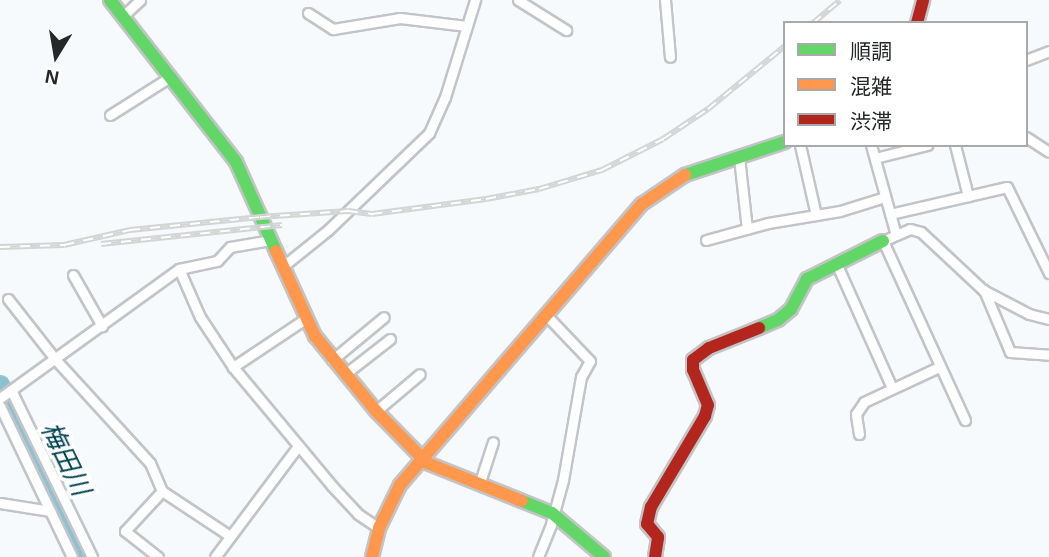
<!DOCTYPE html>
<html>
<head>
<meta charset="utf-8">
<style>
	body { margin:0 }
	#map { position:relative; width:1049px; height:557px; overflow:hidden; background:#f7fafd; font-family:Helvetica,"Noto Sans JP",sans-serif }
	div>[style] { position:absolute }
	.river>* { height:19px; margin:-9.5px; padding:0 9.5px; transform-origin:9.5px; border-radius:9.5px; background:#8dc1d2 }
	.roads { filter:drop-shadow(2px 0 #c2c4c7) drop-shadow(-2px 0 #c2c4c7) drop-shadow(0 2px #c2c4c7) drop-shadow(0 -2px #c2c4c7) }
	.street>* { height:9px; margin:-4.5px; padding:0 4.5px; transform-origin:4.5px; border-radius:4.5px; background:#fefeff }
	.fast>* { height:12px; margin:-6px; padding:0 6px; transform-origin:6px; border-radius:6px; background:#63d668 }
	.slow>* { height:12px; margin:-6px; padding:0 6px; transform-origin:6px; border-radius:6px; background:#ff974d }
	.jam>* { height:12px; margin:-6px; padding:0 6px; transform-origin:6px; border-radius:6px; background:#b3261e }
	.rail>* { height:6px; margin-top:-3px; transform-origin:0; background:repeating-linear-gradient(90deg,#fff 0 10px,#d3d5d5 0 20px); box-sizing:border-box; border-block:2px solid #d3d5d5 }
	span { translate:-50% -50%; white-space:nowrap; text-align:center; line-height:1.15; -webkit-text-stroke:7px #fff; paint-order:stroke }
	.water-label { font-size:26px; color:#045; font-style:italic }
	.legend { position:absolute; left:783px; top:21px; width:245px; height:126px; box-sizing:border-box; background:#fff; border:2px solid #a8a9a9; margin:0; padding:9px 12px; list-style:none; font-size:21px; color:#252729 }
	.legend li { display:flex; align-items:center; gap:14px; height:35px }
	.legend b { width:35px; border:2px solid #a8a9a9 }
	.north { position:absolute; left:21px; top:21px; width:70px; height:70px; -webkit-text-stroke:5px #fff; paint-order:stroke; rotate:191deg; font-size:19px; font-weight:700; line-height:28px; text-align:center; color:#252729 }
	.north::after { content:''; display:block; margin:auto; width:24px; height:32px; background:#252729; clip-path:polygon(50% 0,100% 100%,50% 72%,0 100%) }
</style>
</head>
<body>
<div id="map">
	<div class="river">
		<i style="left:0;top:384px;width:192px;rotate:64.1deg"></i>
	</div>
	<div class="roads">
		<div class="street">
			<i style="left:518px;top:0;width:57px;rotate:32deg"></i>
			<i style="left:665px;top:0;width:57px;rotate:85deg"></i>
			<i style="left:308px;top:13px;width:30px;rotate:33deg"></i>
			<i style="left:333px;top:29px;width:68px;rotate:-9.3deg"></i>
			<i style="left:400px;top:18px;width:67px;rotate:6.8deg"></i>
			<i style="left:124px;top:15px;width:22px;rotate:-43deg"></i>
			<i style="left:1026px;top:60px;width:25px;rotate:-21deg"></i>
			<i style="left:110px;top:115px;width:71px;rotate:-32.3deg"></i>
			<i style="left:1026px;top:137px;width:27px;rotate:33deg"></i>
			<i style="left:800px;top:145px;width:72px;rotate:77.1deg"></i>
			<i style="left:871px;top:145px;width:93px;rotate:74.5deg"></i>
			<i style="left:896px;top:235px;width:14px;rotate:155deg"></i>
			<i style="left:883px;top:241px;width:197px;rotate:65.4deg"></i>
			<i style="left:955px;top:145px;width:53px;rotate:75.7deg"></i>
			<i style="left:739px;top:157px;width:72px;rotate:83.7deg"></i>
			<i style="left:875px;top:158px;width:54px;rotate:-14deg"></i>
			<i style="left:890px;top:214px;width:120px;rotate:-13deg"></i>
			<i style="left:1007px;top:187px;width:96px;rotate:64deg"></i>
			<i style="left:896px;top:235px;width:15px;rotate:-23deg"></i>
			<i style="left:910px;top:229px;width:11px;rotate:15deg"></i>
			<i style="left:921px;top:232px;width:85px;rotate:43.1deg"></i>
			<i style="left:983px;top:290px;width:52px;rotate:27.6deg"></i>
			<i style="left:1029px;top:314px;width:21px;rotate:14deg"></i>
			<i style="left:706px;top:240px;width:64px;rotate:-15.3deg"></i>
			<i style="left:768px;top:223px;width:73px;rotate:-9.5deg"></i>
			<i style="left:840px;top:211px;width:47px;rotate:-17.3deg"></i>
			<i style="left:837px;top:265px;width:135px;rotate:65.9deg"></i>
			<i style="left:282px;top:267px;width:59px;rotate:-38.8deg"></i>
			<i style="left:328px;top:230px;width:140px;rotate:-43.8deg"></i>
			<i style="left:429px;top:133px;width:39px;rotate:-66deg"></i>
			<i style="left:445px;top:97px;width:102px;rotate:-72.8deg"></i>
			<i style="left:179px;top:269px;width:52px;rotate:66.4deg"></i>
			<i style="left:200px;top:317px;width:60px;rotate:56.6deg"></i>
			<i style="left:73px;top:275px;width:59px;rotate:60.4deg"></i>
			<i style="left:984px;top:290px;width:67px;rotate:67.2deg"></i>
			<i style="left:1010px;top:352px;width:39px;rotate:4deg"></i>
			<i style="left:8px;top:299px;width:76px;rotate:51.9deg"></i>
			<i style="left:55px;top:359px;width:141px;rotate:47.6deg"></i>
			<i style="left:150px;top:463px;width:30px;rotate:67deg"></i>
			<i style="left:162px;top:491px;width:82px;rotate:33.5deg"></i>
			<i style="left:305px;top:319px;width:87px;rotate:146.3deg"></i>
			<i style="left:233px;top:367px;width:155px;rotate:50.2deg"></i>
			<i style="left:332px;top:486px;width:38px;rotate:47deg"></i>
			<i style="left:358px;top:514px;width:25px;rotate:34deg"></i>
			<i style="left:332px;top:360px;width:67px;rotate:-39.6deg"></i>
			<i style="left:345px;top:374px;width:57px;rotate:-37.9deg"></i>
			<i style="left:11px;top:390px;width:186px;rotate:64.1deg"></i>
			<i style="left:0;top:398px;width:221px;rotate:-35.8deg"></i>
			<i style="left:179px;top:269px;width:39px;rotate:-12deg"></i>
			<i style="left:217px;top:261px;width:19px;rotate:-47deg"></i>
			<i style="left:230px;top:247px;width:42px;rotate:-9.7deg"></i>
			<i style="left:0;top:406px;width:167px;rotate:64.5deg"></i>
			<i style="left:376px;top:411px;width:57px;rotate:-40.1deg"></i>
			<i style="left:859px;top:434px;width:20px;rotate:-99deg"></i>
			<i style="left:856px;top:414px;width:14px;rotate:-56deg"></i>
			<i style="left:864px;top:402px;width:83px;rotate:-25deg"></i>
			<i style="left:479px;top:485px;width:45px;rotate:-72deg"></i>
			<i style="left:0;top:503px;width:51px;rotate:9.1deg"></i>
			<i style="left:158px;top:557px;width:42px;rotate:-141.8deg"></i>
			<i style="left:125px;top:531px;width:54px;rotate:-47.2deg"></i>
			<i style="left:215px;top:557px;width:139px;rotate:-53.2deg"></i>
			<i style="left:538px;top:557px;width:35px;rotate:-68deg"></i>
			<i style="left:551px;top:524px;width:46px;rotate:-74.7deg"></i>
			<i style="left:563px;top:480px;width:105px;rotate:-80.1deg"></i>
			<i style="left:581px;top:377px;width:18px;rotate:-61deg"></i>
			<i style="left:590px;top:361px;width:62px;rotate:-133.7deg"></i>
		</div>
		<div class="fast">
			<i style="left:110px;top:0;width:205px;rotate:52.1deg"></i>
			<i style="left:236px;top:162px;width:98px;rotate:65.8deg"></i>
			<i style="left:685px;top:175px;width:105px;rotate:-18.3deg"></i>
			<i style="left:759px;top:328px;width:21px;rotate:-23deg"></i>
			<i style="left:778px;top:320px;width:17px;rotate:-40deg"></i>
			<i style="left:791px;top:309px;width:34px;rotate:-62deg"></i>
			<i style="left:807px;top:279px;width:85px;rotate:-26.6deg"></i>
			<i style="left:522px;top:501px;width:32px;rotate:22deg"></i>
			<i style="left:552px;top:513px;width:68px;rotate:40.2deg"></i>
		</div>
		<div class="slow">
			<i style="left:276px;top:251px;width:94px;rotate:65.4deg"></i>
			<i style="left:315px;top:336px;width:97px;rotate:50.9deg"></i>
			<i style="left:376px;top:411px;width:73px;rotate:45.6deg"></i>
			<i style="left:427px;top:463px;width:102px;rotate:21.8deg"></i>
			<i style="left:372px;top:557px;width:30px;rotate:-76deg"></i>
			<i style="left:379px;top:528px;width:48px;rotate:-64deg"></i>
			<i style="left:400px;top:485px;width:371px;rotate:-49.3deg"></i>
			<i style="left:642px;top:204px;width:52px;rotate:-34deg"></i>
		</div>
		<div class="jam">
			<i style="left:917px;top:23px;width:24px;rotate:-75deg"></i>
			<i style="left:655px;top:557px;width:20px;rotate:-81deg"></i>
			<i style="left:658px;top:537px;width:17px;rotate:-130deg"></i>
			<i style="left:647px;top:524px;width:17px;rotate:-77deg"></i>
			<i style="left:651px;top:507px;width:106px;rotate:-59.3deg"></i>
			<i style="left:705px;top:416px;width:11px;rotate:-75deg"></i>
			<i style="left:708px;top:405px;width:38px;rotate:-113deg"></i>
			<i style="left:693px;top:370px;width:10px;rotate:-90deg"></i>
			<i style="left:693px;top:360px;width:20px;rotate:-37deg"></i>
			<i style="left:709px;top:348px;width:54px;rotate:-21.8deg"></i>
		</div>
	</div>
	<div class="rail">
		<i style="left:813px;top:23px;width:35px;rotate:-40deg"></i>
		<i style="left:101px;top:244px;width:182px;rotate:-6deg"></i>
		<i style="left:0;top:247px;width:64px;rotate:-1.8deg"></i>
		<i style="left:64px;top:245px;width:68px;rotate:-12.8deg"></i>
		<i style="left:130px;top:230px;width:131px;rotate:-5.7deg"></i>
		<i style="left:260px;top:217px;width:88px;rotate:-3.9deg"></i>
		<i style="left:348px;top:211px;width:24px;rotate:7deg"></i>
		<i style="left:372px;top:214px;width:115px;rotate:-7.5deg"></i>
		<i style="left:486px;top:199px;width:54px;rotate:-10.7deg"></i>
		<i style="left:539px;top:189px;width:66px;rotate:-16.8deg"></i>
		<i style="left:602px;top:170px;width:68px;rotate:-26.9deg"></i>
		<i style="left:663px;top:139px;width:54px;rotate:-33.7deg"></i>
		<i style="left:708px;top:109px;width:99px;rotate:-39.3deg"></i>
	</div>
	<div class="water-label">
		<span style="left:65px;top:459px;rotate:64deg">梅田川</span>
	</div>
	<ul class="legend">
	<li><b style="height:9px;background:#63d668"></b>順調</li>
	<li><b style="height:9px;background:#ff974d"></b>混雑</li>
	<li><b style="height:9px;background:#b3261e"></b>渋滞</li>
	</ul>
	<div class="north">N</div>
</div>
</body>
</html>
